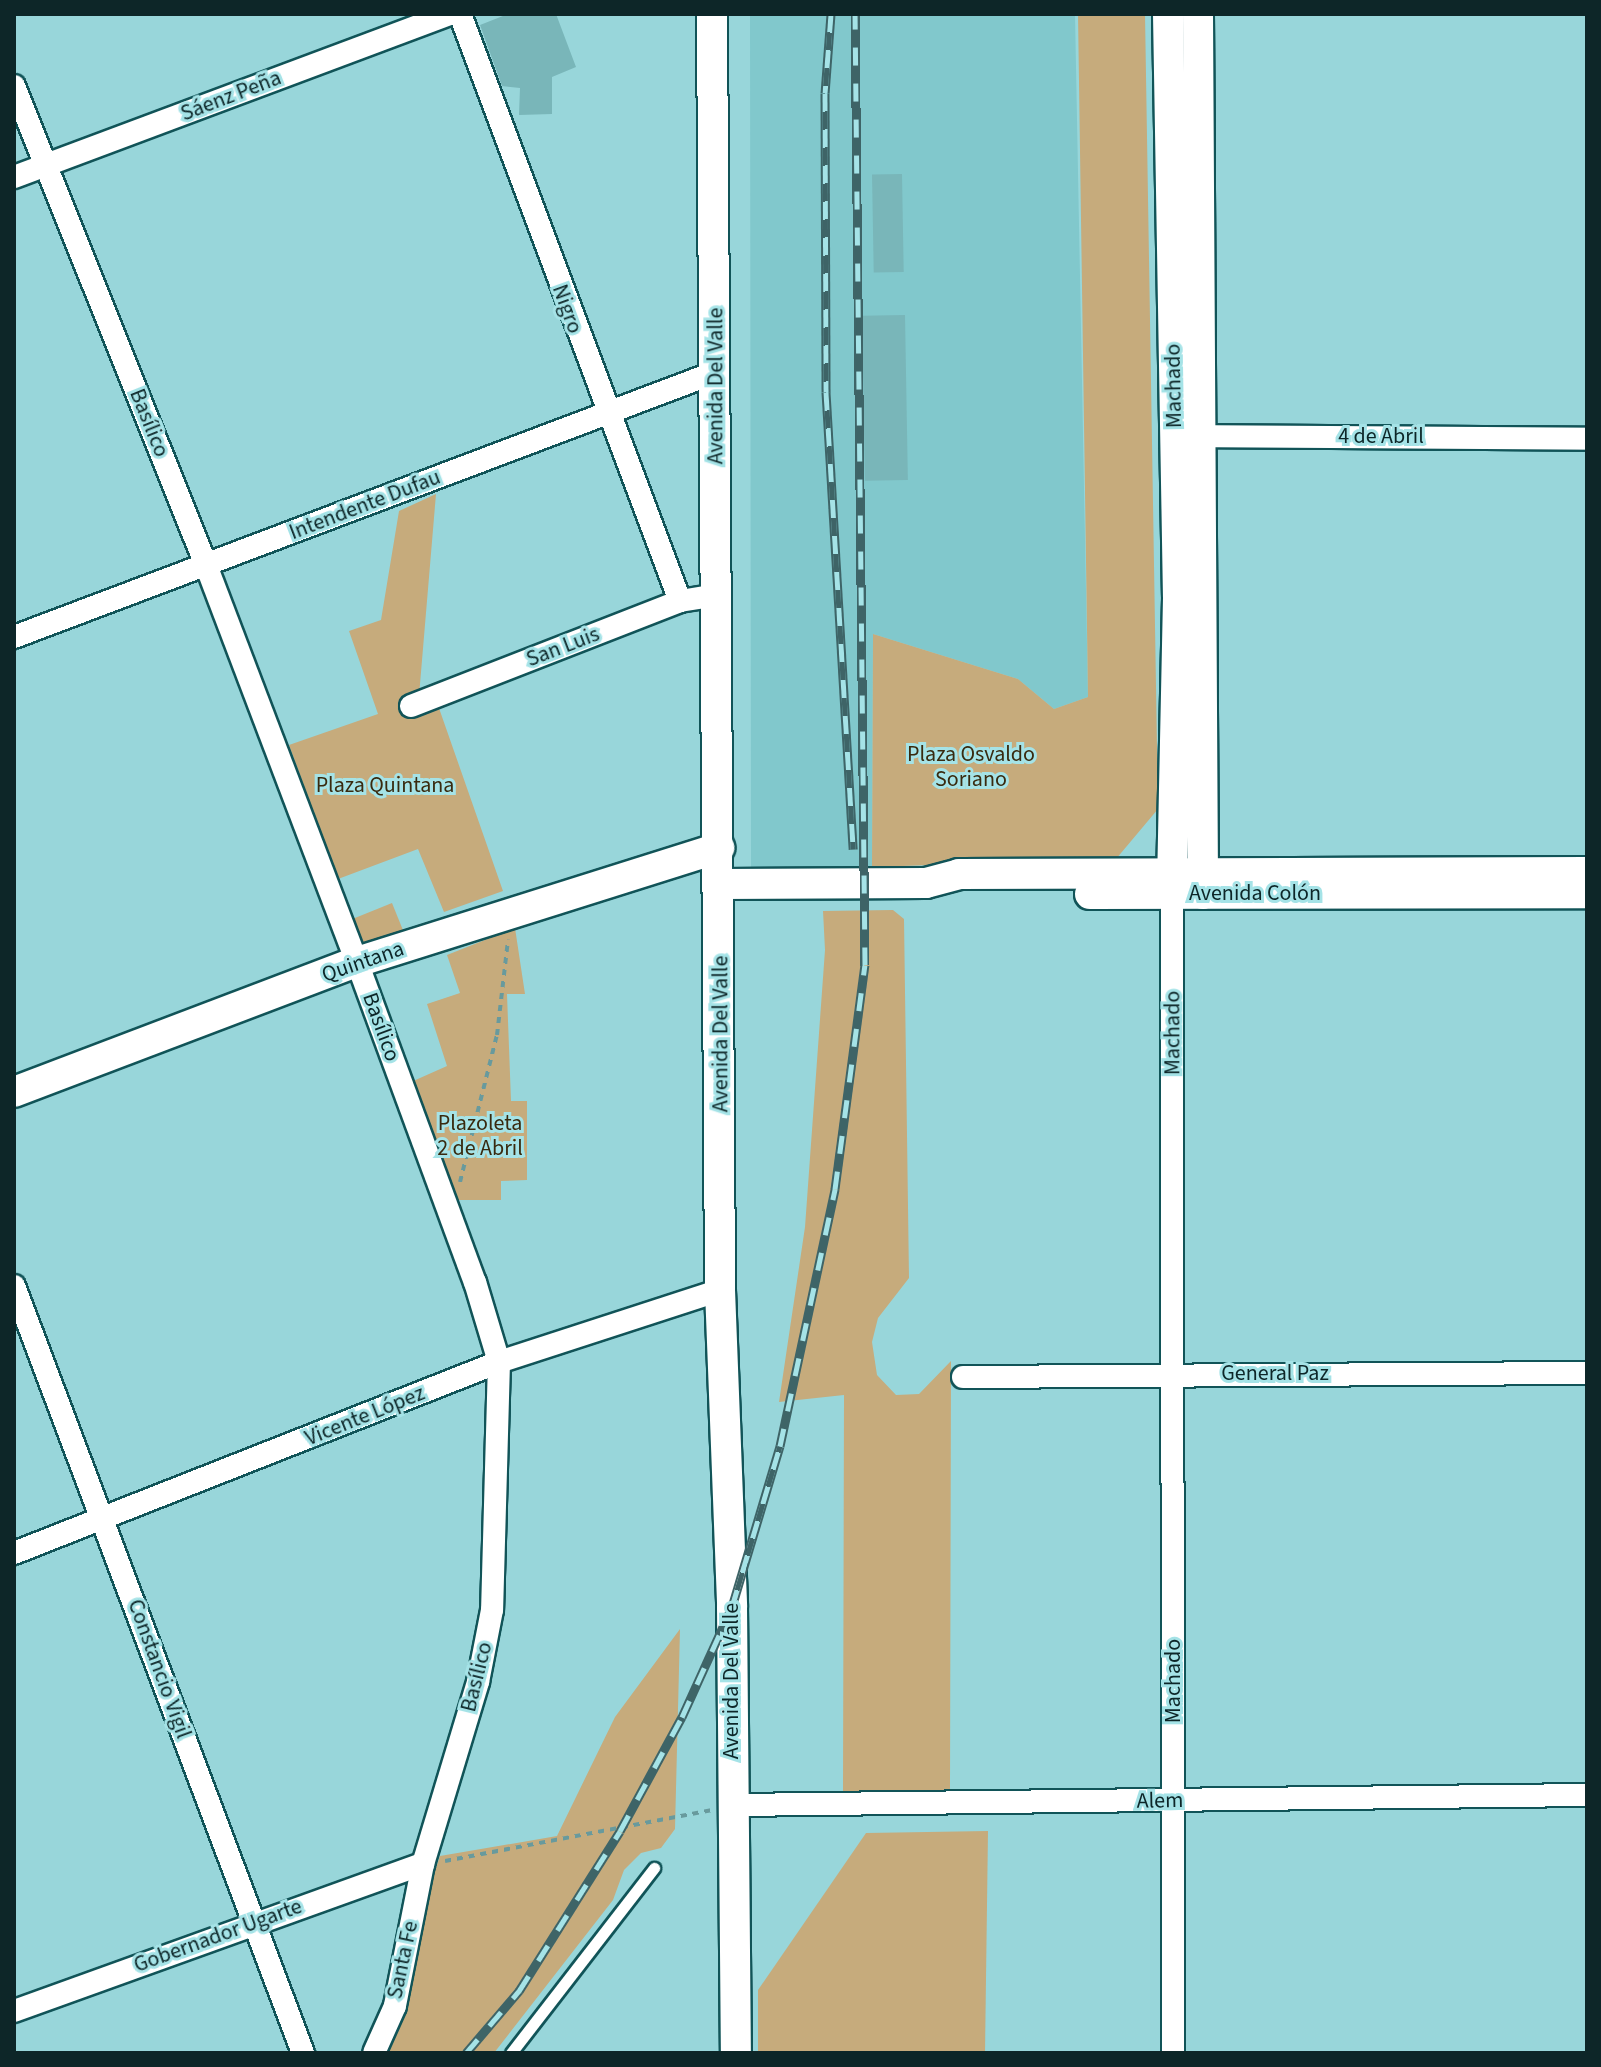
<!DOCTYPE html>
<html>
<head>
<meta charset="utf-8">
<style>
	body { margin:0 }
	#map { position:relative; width:1601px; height:2067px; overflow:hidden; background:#98d6da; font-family:"Source Sans 3",sans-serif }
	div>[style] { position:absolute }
	.built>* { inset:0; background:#81c8cc }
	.green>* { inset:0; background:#c6ab7c; transform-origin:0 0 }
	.building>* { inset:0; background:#79b6b9; transform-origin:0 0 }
	.path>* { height:4px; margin-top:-2px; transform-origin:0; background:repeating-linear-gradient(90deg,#689a9d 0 6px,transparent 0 12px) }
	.roads { filter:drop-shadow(2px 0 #115458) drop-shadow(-2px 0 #115458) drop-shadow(0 2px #115458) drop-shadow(0 -2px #115458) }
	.lane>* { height:11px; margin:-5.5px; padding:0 5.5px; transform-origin:5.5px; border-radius:5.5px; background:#fff }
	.street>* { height:22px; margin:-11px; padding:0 11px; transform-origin:11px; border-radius:11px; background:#fff }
	.secondary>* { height:30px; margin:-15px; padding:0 15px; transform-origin:15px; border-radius:15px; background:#fff }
	.rail>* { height:9px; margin-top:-4.5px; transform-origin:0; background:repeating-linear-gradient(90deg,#a5e3e7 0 18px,#3e6467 0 36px); box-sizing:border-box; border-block:2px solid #3e6467 }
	span { translate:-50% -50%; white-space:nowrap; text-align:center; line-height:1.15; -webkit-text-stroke:6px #a5e3e7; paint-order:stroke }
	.street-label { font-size:22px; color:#0d2628 }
	.park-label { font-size:22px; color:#392a0f }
	.frame { position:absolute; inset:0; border:16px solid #0d2628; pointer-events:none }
</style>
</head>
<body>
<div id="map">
	<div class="built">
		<i style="clip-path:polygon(750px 14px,1075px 14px,1088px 697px,1054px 709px,1018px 679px,873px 634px,872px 867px,751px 873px)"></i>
	</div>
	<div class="green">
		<i style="clip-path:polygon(1078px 14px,1145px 14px,1158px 809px,1116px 859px,872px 867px,873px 634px,1018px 679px,1054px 709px,1088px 697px)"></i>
		<i style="clip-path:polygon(436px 494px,419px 696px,433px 691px,503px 891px,444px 912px,418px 849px,338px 879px,289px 745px,378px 714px,349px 631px,381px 620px,399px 511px)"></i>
		<i style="left:392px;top:903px;width:35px;height:42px;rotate:68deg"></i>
		<i style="clip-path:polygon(893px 910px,904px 919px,909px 1278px,878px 1318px,872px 1342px,877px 1375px,896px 1395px,919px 1394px,951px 1361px,950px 1791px,843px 1793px,844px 1395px,779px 1402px,805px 1227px,825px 950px,823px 911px)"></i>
		<i style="clip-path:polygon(515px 928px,525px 994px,507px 994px,511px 1101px,527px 1101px,527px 1180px,501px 1181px,501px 1200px,456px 1200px,411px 1082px,447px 1066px,427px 1004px,460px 993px,447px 955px)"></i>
		<i style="clip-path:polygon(680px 1629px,675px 1829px,661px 1848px,641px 1853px,624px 1870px,613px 1900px,494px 2053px,388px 2053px,408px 2002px,423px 1906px,440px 1856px,557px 1836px,615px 1717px)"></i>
		<i style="clip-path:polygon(988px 1831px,985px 2053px,758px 2053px,758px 1990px,866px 1833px)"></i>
	</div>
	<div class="building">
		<i style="clip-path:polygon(508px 14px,556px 14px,576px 67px,552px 77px,552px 114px,519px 115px,520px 88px,502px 86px,480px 25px)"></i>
		<i style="left:902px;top:174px;width:98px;height:30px;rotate:89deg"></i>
		<i style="left:905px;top:315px;width:165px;height:43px;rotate:89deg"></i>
	</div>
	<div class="path">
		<i style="left:460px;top:1182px;width:152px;rotate:-75.9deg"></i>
		<i style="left:497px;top:1035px;width:96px;rotate:-83.4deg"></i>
		<i style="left:445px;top:1861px;width:272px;rotate:-10.8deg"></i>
	</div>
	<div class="roads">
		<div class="lane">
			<i style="left:511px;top:2053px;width:234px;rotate:-52.3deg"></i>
		</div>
		<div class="street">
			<i style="left:460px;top:14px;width:627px;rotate:69.45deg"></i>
			<i style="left:14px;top:86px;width:516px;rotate:68.16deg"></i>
			<i style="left:206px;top:565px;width:425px;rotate:69.2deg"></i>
			<i style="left:357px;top:962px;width:341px;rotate:69.8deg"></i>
			<i style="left:475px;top:1282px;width:84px;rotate:73.3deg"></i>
			<i style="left:499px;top:1362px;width:248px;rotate:91.6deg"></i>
			<i style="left:492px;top:1610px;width:73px;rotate:101deg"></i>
			<i style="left:478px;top:1682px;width:190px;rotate:106.8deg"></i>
			<i style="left:423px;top:1864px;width:145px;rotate:101.2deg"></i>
			<i style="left:395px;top:2006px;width:51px;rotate:114.1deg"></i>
			<i style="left:14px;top:177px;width:465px;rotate:-20.5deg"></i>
			<i style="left:1188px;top:436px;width:399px;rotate:0.4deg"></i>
			<i style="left:14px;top:637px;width:750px;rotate:-20.68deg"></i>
			<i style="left:411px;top:706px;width:289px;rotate:-21.3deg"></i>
			<i style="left:680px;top:601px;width:37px;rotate:-9deg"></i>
			<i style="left:1172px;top:894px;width:1159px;rotate:89.95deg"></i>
			<i style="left:14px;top:1286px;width:820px;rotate:69.35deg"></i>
			<i style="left:963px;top:1377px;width:624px;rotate:-0.37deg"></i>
			<i style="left:14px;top:1553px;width:521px;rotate:-21.5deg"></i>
			<i style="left:499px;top:1362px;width:232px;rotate:-18deg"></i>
			<i style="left:733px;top:1805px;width:854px;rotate:-0.67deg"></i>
			<i style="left:14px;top:2011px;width:435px;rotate:-19.8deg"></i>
		</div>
		<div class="secondary">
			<i style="left:712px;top:14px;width:1276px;rotate:89.64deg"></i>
			<i style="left:720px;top:1290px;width:317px;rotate:87.8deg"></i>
			<i style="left:732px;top:1607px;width:446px;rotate:89.5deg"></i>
			<i style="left:1168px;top:14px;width:584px;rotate:89.02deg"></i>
			<i style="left:1178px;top:598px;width:296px;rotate:91.2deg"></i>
			<i style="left:1198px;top:14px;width:880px;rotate:89.67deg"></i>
			<i style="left:721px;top:884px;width:205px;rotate:-0.3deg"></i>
			<i style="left:926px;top:883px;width:34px;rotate:-15deg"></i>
			<i style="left:959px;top:874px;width:628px;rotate:-0.18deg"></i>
			<i style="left:1090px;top:894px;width:497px;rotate:-0.1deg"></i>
			<i style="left:14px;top:1092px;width:367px;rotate:-20.8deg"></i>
			<i style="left:357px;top:962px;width:380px;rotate:-17.5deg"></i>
		</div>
	</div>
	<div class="rail">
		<i style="left:831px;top:14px;width:79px;rotate:94.3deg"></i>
		<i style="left:825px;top:93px;width:299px;rotate:89.8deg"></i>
		<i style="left:826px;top:392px;width:458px;rotate:86.6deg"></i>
		<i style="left:466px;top:2053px;width:82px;rotate:-49.5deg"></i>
		<i style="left:519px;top:1991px;width:189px;rotate:-57.7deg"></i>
		<i style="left:620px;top:1831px;width:130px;rotate:-61.5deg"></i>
		<i style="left:682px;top:1717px;width:121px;rotate:-65.6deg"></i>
		<i style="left:732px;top:1607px;width:168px;rotate:-73.4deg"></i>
		<i style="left:780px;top:1446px;width:263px;rotate:-77.9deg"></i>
		<i style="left:835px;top:1189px;width:226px;rotate:-82.4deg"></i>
		<i style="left:865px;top:965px;width:951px;rotate:-90.6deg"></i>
	</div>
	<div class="street-label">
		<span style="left:231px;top:96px;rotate:-21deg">Sáenz Peña</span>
		<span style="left:567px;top:309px;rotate:70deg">Nigro</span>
		<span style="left:716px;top:386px;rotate:-90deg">Avenida Del Valle</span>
		<span style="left:1174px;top:386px;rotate:-91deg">Machado</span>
		<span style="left:149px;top:423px;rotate:68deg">Basílico</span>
		<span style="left:1381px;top:437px">4 de Abril</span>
		<span style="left:365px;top:505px;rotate:-21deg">Intendente Dufau</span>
		<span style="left:563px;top:647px;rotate:-21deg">San Luis</span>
		<span style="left:1255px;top:894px">Avenida Colón</span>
		<span style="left:363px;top:962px;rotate:-19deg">Quintana</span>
		<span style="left:381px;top:1027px;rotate:70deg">Basílico</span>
		<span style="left:1173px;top:1033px;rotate:-90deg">Machado</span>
		<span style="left:721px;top:1034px;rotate:-90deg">Avenida Del Valle</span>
		<span style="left:1275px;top:1374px">General Paz</span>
		<span style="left:365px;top:1416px;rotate:-22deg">Vicente López</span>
		<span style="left:159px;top:1669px;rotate:70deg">Constancio Vigil</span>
		<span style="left:477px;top:1677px;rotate:-76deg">Basílico</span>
		<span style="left:732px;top:1681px;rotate:-90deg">Avenida Del Valle</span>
		<span style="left:1174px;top:1681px;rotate:-90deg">Machado</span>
		<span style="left:1160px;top:1801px;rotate:-1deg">Alem</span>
		<span style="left:218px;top:1936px;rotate:-20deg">Gobernador Ugarte</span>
		<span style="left:403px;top:1960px;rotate:-78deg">Santa Fe</span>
	</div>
	<div class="park-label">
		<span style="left:971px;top:767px">Plaza Osvaldo<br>Soriano</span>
		<span style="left:385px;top:786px">Plaza Quintana</span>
		<span style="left:480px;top:1136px">Plazoleta<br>2 de Abril</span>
	</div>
	<div class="frame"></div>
</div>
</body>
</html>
